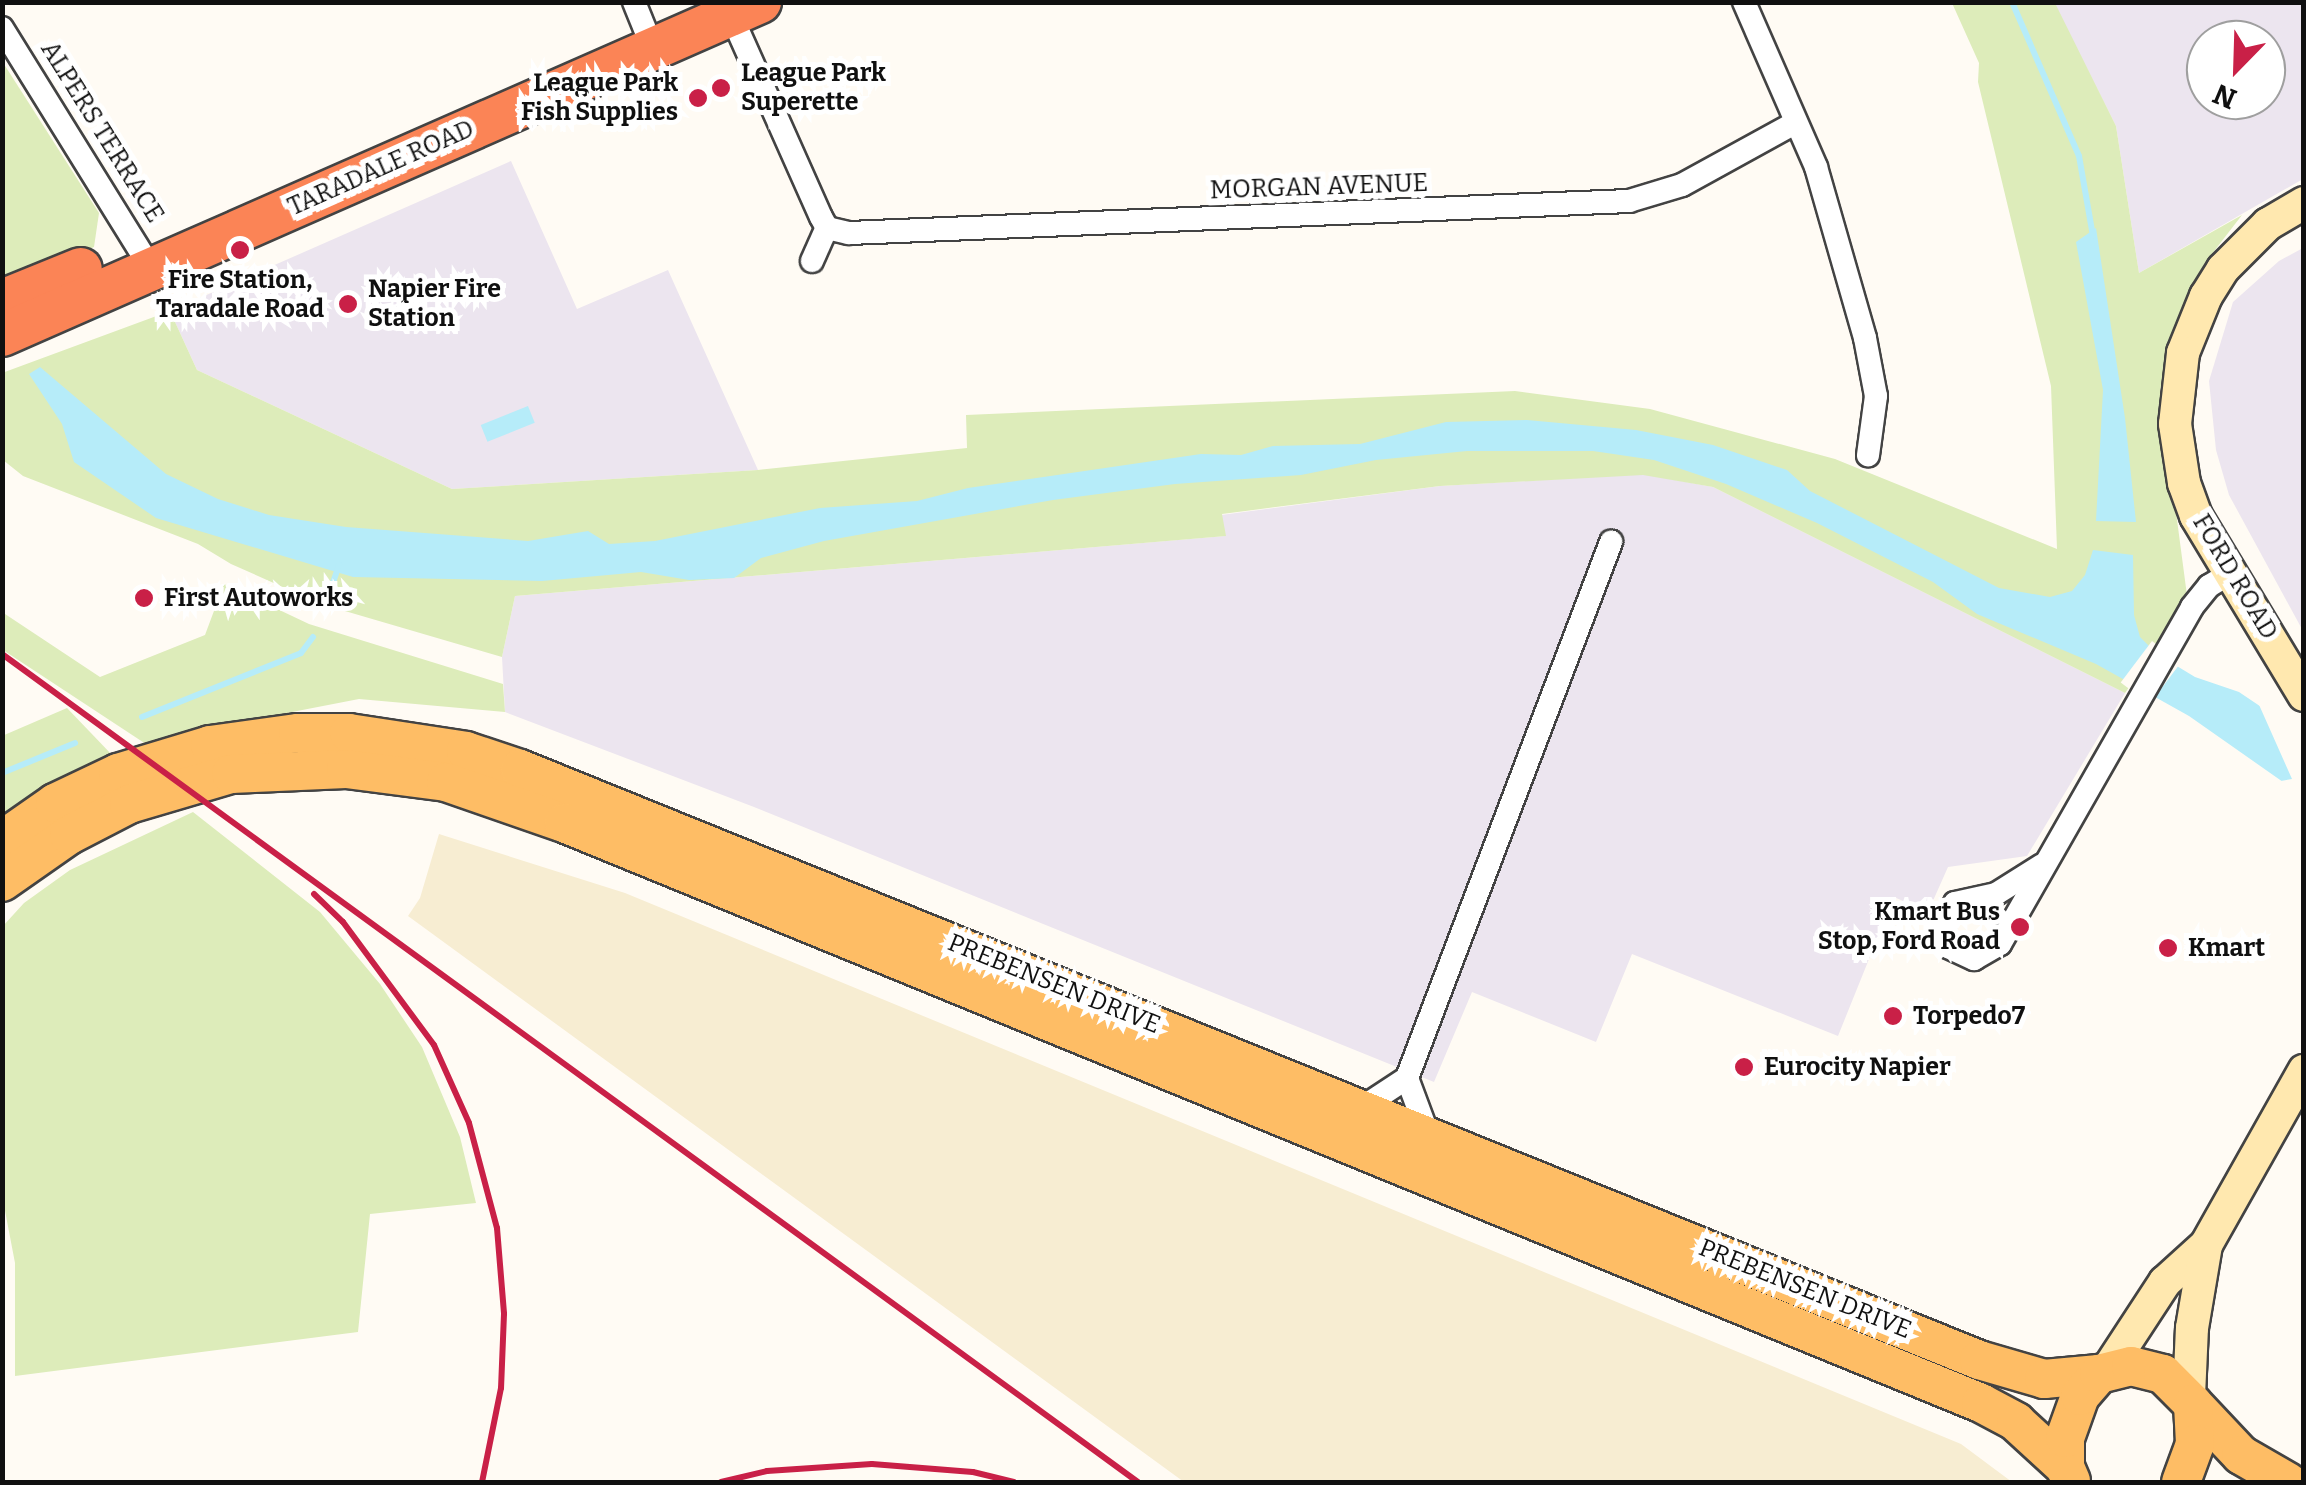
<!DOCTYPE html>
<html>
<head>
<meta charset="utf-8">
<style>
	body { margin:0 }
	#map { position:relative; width:2306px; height:1485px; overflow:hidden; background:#fffbf4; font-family:Bitter,serif }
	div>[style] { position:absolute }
	.industrial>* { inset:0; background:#ece5ef }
	.farmland>* { inset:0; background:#f7edd2 }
	.green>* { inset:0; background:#ddecba }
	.water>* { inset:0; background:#b6ecf9; transform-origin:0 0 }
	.pier>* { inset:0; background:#fffbf4; transform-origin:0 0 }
	.stream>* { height:6px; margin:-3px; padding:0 3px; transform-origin:3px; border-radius:3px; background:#b6ecf9 }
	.roads { filter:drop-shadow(2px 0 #434343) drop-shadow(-2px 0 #434343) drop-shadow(0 2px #434343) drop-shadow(0 -2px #434343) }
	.street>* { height:22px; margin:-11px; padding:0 11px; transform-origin:11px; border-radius:11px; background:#fff }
	.secondary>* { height:32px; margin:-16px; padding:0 16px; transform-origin:16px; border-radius:16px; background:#ffe8af }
	.primary>* { height:38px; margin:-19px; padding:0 19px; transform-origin:19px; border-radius:19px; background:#febd65 }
	.highway>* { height:42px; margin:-21px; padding:0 21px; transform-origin:21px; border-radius:21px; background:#fb8456 }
	.rail>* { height:6px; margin:-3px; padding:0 3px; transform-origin:3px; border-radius:3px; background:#c92047 }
	.dots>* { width:28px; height:28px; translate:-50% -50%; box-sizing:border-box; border:5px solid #fff; border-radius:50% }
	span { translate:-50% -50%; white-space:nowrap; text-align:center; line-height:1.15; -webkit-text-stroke:10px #fff; paint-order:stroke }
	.poi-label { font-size:25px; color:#101010; font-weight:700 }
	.left { translate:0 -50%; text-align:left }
	.right { translate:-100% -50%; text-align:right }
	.street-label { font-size:25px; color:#101010 }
	.frame { position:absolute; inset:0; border:5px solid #101010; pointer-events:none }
	.north { position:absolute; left:2186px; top:20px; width:100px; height:100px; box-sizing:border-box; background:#fff; border:2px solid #9f9f9f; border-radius:50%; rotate:203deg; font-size:28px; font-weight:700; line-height:40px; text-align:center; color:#101010 }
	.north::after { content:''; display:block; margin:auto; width:35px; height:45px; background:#c92047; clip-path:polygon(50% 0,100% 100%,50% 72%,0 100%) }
</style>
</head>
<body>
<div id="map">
	<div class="industrial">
		<i style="clip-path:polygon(evenodd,2054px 3px,2303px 3px,2303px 179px,2139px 273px,2116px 126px,2054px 3px,2206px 40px,2266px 40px,2266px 100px,2206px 100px,2206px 40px)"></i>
		<i style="clip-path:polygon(511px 161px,577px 309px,668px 270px,758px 470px,452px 489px,197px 370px,170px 311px)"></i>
		<i style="clip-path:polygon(2303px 248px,2303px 631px,2229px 495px,2216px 450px,2209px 381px,2233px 302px,2279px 261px)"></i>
		<i style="clip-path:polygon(1643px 474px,1713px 487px,2125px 693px,2027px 856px,1948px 867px,1928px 912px,1894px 897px,1838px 1036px,1632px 954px,1596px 1042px,1472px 992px,1434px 1082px,754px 807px,505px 712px,502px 657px,515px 596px,1225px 536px,1221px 515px,1440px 486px)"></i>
	</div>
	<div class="farmland">
		<i style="clip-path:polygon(439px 834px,625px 893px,1961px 1444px,2012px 1482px,1184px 1482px,408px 916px,420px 898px)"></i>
	</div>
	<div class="green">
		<i style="clip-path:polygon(1952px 3px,2055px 3px,2116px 126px,2139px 273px,2242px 215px,2208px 259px,2170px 339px,2160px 391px,2188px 603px,2125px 693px,1713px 487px,1643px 475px,1440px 486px,1222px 514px,1226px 536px,515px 596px,502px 657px,321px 604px,231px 564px,198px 544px,23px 476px,3px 460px,2px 373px,170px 311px,197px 370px,452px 489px,758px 470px,967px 448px,966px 415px,1515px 391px,1650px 409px,1835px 459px,2057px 549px,2051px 386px,1978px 82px,1979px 63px)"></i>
		<i style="clip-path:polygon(2px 61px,99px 213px,94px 247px,3px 289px)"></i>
		<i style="clip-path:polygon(224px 584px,309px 624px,503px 684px,505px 712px,359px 699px,256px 719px,155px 750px,3px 650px,2px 612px,100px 677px,205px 635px)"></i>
		<i style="clip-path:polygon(67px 708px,113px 756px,3px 819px,2px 736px)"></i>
		<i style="clip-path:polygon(193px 812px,320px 912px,380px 984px,422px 1047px,460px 1137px,476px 1203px,370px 1214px,358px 1332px,15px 1376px,15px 1263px,2px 1195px,3px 926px,24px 903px,70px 870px)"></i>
	</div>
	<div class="water">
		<i style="clip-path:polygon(2096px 228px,2125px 418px,2136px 522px,2096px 521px,2103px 390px,2076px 242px)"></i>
		<i style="clip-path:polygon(40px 367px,166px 474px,218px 499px,269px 515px,346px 527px,528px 541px,588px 531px,609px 544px,655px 541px,820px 508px,917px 501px,968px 488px,1201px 454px,1241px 455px,1273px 446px,1360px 444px,1446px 422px,1527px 420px,1636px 430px,1713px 445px,1787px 470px,1810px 491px,1999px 588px,2050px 597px,2072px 591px,2085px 575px,2093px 550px,2133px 555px,2134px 615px,2140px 637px,2157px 654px,2195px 677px,2239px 692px,2285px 723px,2303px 796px,2189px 716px,2096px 664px,1977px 614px,1933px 582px,1817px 523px,1726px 484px,1654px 460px,1593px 451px,1467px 451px,1376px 460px,1301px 475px,1175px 484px,1053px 500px,824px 541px,761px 558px,734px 578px,689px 580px,641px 572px,542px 581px,353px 577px,156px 518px,74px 462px,62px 424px,29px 374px)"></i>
		<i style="left:528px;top:406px;width:18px;height:51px;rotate:68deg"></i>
	</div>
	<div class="pier">
		<i style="left:2152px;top:641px;width:36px;height:52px;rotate:37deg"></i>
		<i style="clip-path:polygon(2256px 698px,2304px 732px,2304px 801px,2275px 782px,2292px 779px)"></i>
	</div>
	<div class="stream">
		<i style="left:2012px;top:2px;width:168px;rotate:66.5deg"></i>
		<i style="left:2079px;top:156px;width:81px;rotate:80.1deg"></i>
		<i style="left:328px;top:597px;width:34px;rotate:-71deg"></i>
		<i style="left:142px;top:717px;width:171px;rotate:-21.9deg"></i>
		<i style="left:301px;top:653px;width:20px;rotate:-53deg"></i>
		<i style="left:2px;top:773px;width:79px;rotate:-22.3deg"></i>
	</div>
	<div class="roads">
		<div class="street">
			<i style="left:634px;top:2px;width:51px;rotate:68deg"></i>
			<i style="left:1744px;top:2px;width:180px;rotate:66.4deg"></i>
			<i style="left:1816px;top:167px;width:178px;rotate:74deg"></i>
			<i style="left:1865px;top:338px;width:59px;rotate:79.3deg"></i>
			<i style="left:1876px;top:396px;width:60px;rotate:97.7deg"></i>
			<i style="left:727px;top:6px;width:231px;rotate:66deg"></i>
			<i style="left:821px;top:217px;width:13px;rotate:61deg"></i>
			<i style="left:827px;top:228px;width:23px;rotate:13deg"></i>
			<i style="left:849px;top:233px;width:781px;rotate:-2.35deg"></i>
			<i style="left:1629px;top:201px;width:55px;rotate:-16.8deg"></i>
			<i style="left:1682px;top:185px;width:129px;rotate:-28.8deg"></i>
			<i style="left:2px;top:28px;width:282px;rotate:58.2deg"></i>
			<i style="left:812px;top:261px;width:36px;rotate:-66deg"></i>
			<i style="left:2042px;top:865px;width:54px;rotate:147.8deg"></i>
			<i style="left:1996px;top:894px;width:42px;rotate:167.6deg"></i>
			<i style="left:1955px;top:903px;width:28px;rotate:117deg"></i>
			<i style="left:1942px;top:928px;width:20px;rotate:72deg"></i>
			<i style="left:1948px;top:947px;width:29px;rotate:25deg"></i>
			<i style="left:1974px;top:959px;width:30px;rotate:-30deg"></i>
			<i style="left:2000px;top:944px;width:388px;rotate:-60.3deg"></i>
			<i style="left:2192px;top:607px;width:27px;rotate:-51deg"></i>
			<i style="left:2209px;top:586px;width:23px;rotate:-31deg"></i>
			<i style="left:1407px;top:1078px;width:63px;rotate:69.6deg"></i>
			<i style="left:1360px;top:1109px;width:56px;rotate:-33.4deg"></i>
			<i style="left:1407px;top:1078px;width:574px;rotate:-69.16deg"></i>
		</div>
		<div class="secondary">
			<i style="left:2304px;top:203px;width:42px;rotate:149.7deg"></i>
			<i style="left:2268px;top:224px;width:64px;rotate:135deg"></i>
			<i style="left:2223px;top:269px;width:32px;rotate:122deg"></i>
			<i style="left:2206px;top:296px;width:61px;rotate:112deg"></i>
			<i style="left:2183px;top:353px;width:71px;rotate:96.4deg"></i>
			<i style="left:2175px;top:424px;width:60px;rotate:81.3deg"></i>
			<i style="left:2184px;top:483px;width:35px;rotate:70deg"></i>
			<i style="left:2196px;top:516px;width:209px;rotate:58.9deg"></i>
			<i style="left:2108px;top:1369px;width:104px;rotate:-56.8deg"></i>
			<i style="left:2165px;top:1282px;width:55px;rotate:-42.1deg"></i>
			<i style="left:2206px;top:1245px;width:200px;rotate:-60.6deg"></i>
			<i style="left:2189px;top:1396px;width:68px;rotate:-87.5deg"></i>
			<i style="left:2192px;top:1328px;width:84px;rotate:-80.4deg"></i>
		</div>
		<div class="primary">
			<i style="left:2px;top:840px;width:65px;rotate:-34.9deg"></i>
			<i style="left:55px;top:803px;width:70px;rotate:-25.5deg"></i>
			<i style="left:118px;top:773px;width:96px;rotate:-16.9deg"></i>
			<i style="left:210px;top:745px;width:89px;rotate:-7.8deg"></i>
			<i style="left:298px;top:733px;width:51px"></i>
			<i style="left:349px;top:733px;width:118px;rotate:8.7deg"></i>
			<i style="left:466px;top:751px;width:57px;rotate:18.4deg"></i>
			<i style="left:520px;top:769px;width:1574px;rotate:22.05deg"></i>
			<i style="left:1979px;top:1360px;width:68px;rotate:16.3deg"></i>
			<i style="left:2044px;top:1379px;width:55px;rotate:-5.2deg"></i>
			<i style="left:2px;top:882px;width:82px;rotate:-35deg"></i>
			<i style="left:69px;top:835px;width:68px;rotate:-27.3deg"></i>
			<i style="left:129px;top:804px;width:106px;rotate:-16.4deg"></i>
			<i style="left:231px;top:774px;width:115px;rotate:-2.5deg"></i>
			<i style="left:346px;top:769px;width:101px;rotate:7.4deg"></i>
			<i style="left:446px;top:782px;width:125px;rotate:19.2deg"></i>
			<i style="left:564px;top:823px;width:1531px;rotate:22.26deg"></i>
			<i style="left:1981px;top:1403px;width:40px;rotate:28deg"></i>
			<i style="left:2016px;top:1422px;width:67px;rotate:42.6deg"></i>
			<i style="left:2193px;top:1404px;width:70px;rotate:46.7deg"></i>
			<i style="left:2241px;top:1455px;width:54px;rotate:29.9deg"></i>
			<i style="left:2071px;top:1481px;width:15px;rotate:-113deg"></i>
			<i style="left:2065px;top:1467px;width:29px;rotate:-90deg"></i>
			<i style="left:2065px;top:1438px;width:45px;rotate:-70.3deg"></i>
			<i style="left:2080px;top:1396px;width:29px;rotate:-49deg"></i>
			<i style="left:2099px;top:1374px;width:33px;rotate:-14deg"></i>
			<i style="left:2131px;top:1366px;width:33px;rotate:14deg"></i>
			<i style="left:2163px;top:1374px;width:42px;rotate:45deg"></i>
			<i style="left:2193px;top:1404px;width:40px;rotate:87.1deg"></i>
			<i style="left:2195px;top:1444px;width:40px;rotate:110.2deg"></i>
		</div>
		<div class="highway">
			<i style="left:2px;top:301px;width:85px;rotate:-22.1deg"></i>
			<i style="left:2px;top:335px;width:828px;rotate:-23.72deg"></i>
		</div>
	</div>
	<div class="rail">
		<i style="left:2px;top:654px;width:1406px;rotate:36.09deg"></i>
		<i style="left:314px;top:894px;width:40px;rotate:44deg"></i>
		<i style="left:343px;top:922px;width:153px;rotate:53.5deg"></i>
		<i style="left:434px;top:1045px;width:85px;rotate:65.8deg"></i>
		<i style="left:469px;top:1123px;width:109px;rotate:75.1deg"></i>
		<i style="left:497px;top:1228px;width:86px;rotate:85.3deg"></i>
		<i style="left:504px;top:1314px;width:74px;rotate:92.3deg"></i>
		<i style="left:501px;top:1388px;width:96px;rotate:101.4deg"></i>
		<i style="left:721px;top:1482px;width:47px;rotate:-13.4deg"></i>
		<i style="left:767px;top:1471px;width:105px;rotate:-3.8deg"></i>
		<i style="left:872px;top:1464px;width:101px;rotate:4.5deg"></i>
		<i style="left:973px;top:1472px;width:42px;rotate:13.7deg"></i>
	</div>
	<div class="dots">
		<i style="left:721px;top:88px;background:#c92047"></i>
		<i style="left:698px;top:98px;background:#c92047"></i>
		<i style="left:240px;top:250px;background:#c92047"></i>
		<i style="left:348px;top:304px;background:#c92047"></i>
		<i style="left:144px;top:598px;background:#c92047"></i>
		<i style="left:2020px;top:927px;background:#c92047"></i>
		<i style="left:2168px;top:948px;background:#c92047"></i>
		<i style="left:1893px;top:1016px;background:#c92047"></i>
		<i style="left:1744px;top:1067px;background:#c92047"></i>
	</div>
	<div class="poi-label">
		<span class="left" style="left:741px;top:88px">League Park<br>Superette</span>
		<span class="right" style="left:678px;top:98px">League Park<br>Fish Supplies</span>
		<span style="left:240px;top:295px">Fire Station,<br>Taradale Road</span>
		<span class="left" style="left:368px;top:304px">Napier Fire<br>Station</span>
		<span class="left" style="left:164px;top:598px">First Autoworks</span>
		<span class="right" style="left:2000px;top:927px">Kmart Bus<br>Stop, Ford Road</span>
		<span class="left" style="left:2188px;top:948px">Kmart</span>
		<span class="left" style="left:1913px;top:1016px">Torpedo7</span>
		<span class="left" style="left:1764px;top:1067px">Eurocity Napier</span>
	</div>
	<div class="street-label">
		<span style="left:102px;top:132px;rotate:58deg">ALPERS TERRACE</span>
		<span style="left:381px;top:168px;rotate:-24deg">TARADALE ROAD</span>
		<span style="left:1319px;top:187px;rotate:-2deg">MORGAN AVENUE</span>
		<span style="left:2235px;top:577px;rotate:59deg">FORD ROAD</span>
		<span style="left:1054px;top:984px;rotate:22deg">PREBENSEN DRIVE</span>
		<span style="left:1805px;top:1289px;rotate:22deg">PREBENSEN DRIVE</span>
	</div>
	<div class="frame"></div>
	<div class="north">N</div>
</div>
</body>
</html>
